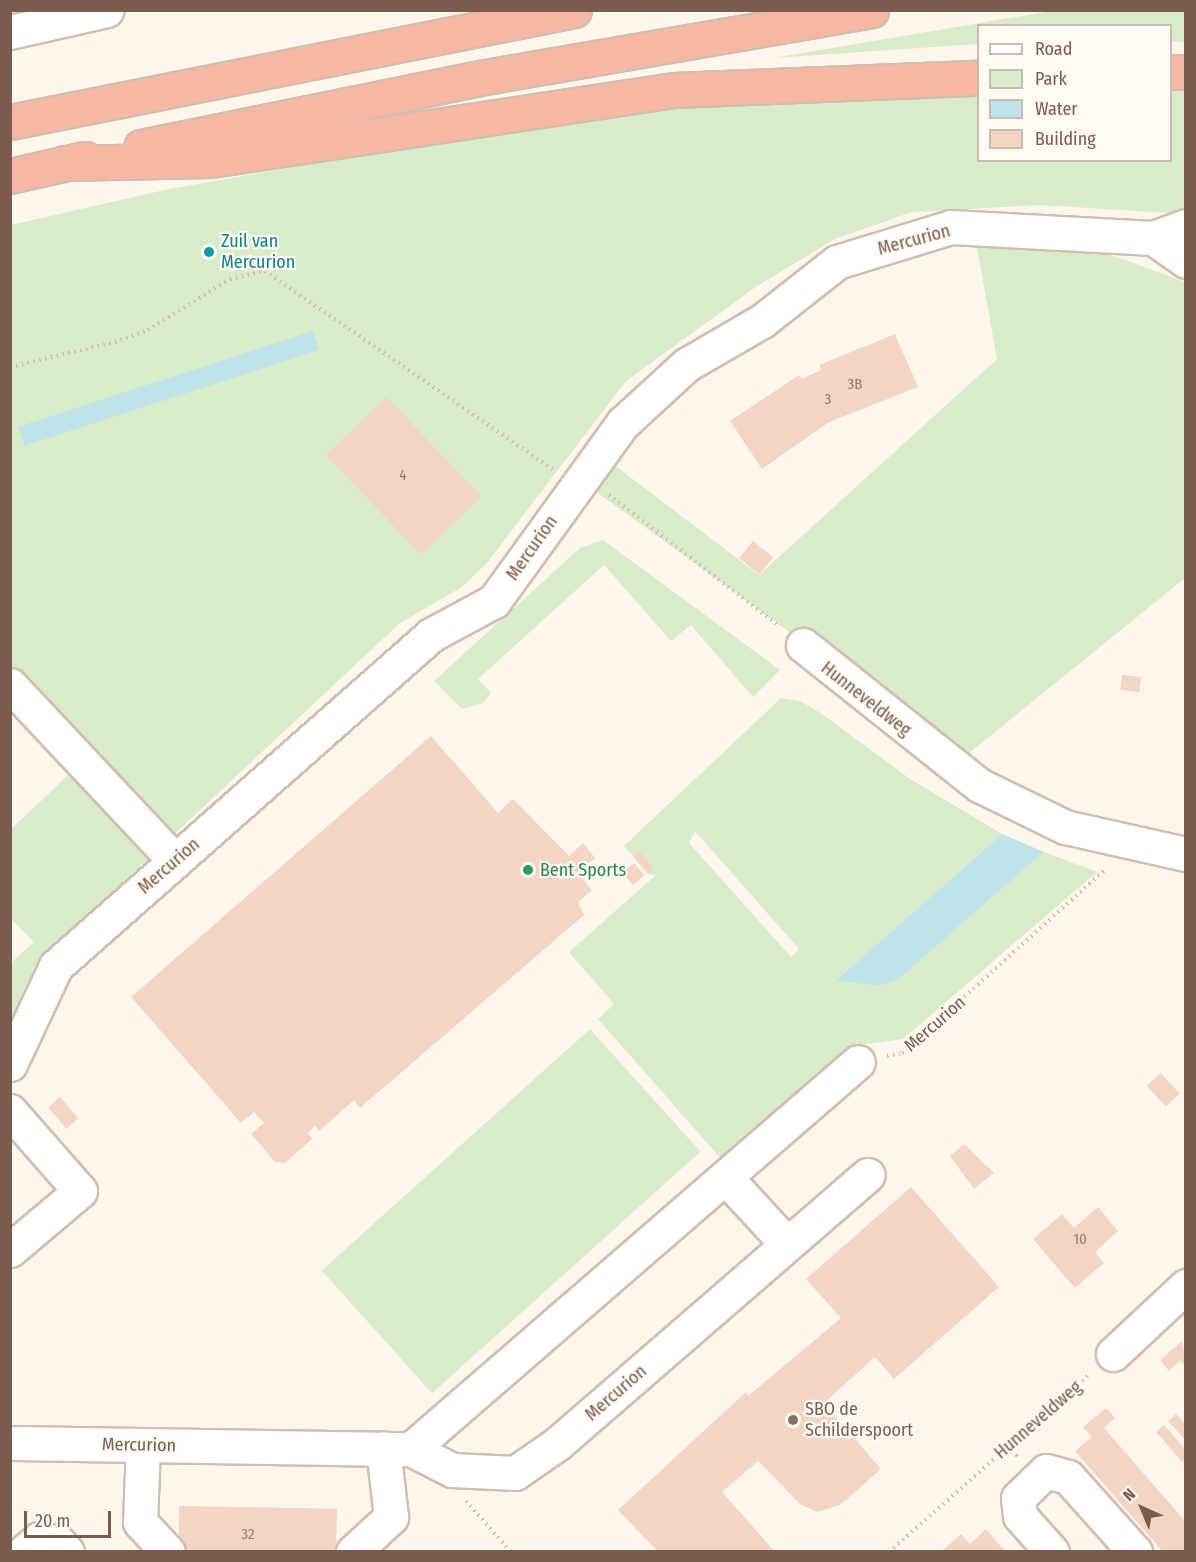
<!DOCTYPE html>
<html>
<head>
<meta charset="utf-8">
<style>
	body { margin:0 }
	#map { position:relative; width:1196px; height:1562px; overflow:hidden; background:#fdf6ec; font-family:"Fira Sans Condensed",sans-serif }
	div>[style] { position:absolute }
	.green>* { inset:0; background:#d8ecc9; transform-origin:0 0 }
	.water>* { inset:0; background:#bfe3e8; transform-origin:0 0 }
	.building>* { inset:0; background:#f3d5c3; transform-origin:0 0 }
	.path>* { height:4px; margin-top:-2px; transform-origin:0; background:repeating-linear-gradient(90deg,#d9b8a5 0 1.5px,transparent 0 6px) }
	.roads { filter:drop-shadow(2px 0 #d1beb0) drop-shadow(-2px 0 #d1beb0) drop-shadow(0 2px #d1beb0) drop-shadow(0 -2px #d1beb0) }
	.minor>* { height:33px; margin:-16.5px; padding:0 16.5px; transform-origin:16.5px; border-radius:16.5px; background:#fff }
	.highway>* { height:33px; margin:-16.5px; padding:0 16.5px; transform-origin:16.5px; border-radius:16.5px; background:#f7b7a3 }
	.dots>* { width:16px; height:16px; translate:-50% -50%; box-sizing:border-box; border:3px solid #fffaf3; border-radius:50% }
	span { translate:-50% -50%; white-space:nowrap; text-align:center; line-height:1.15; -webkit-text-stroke:4.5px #fffaf3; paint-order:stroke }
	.number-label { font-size:15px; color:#987a6a }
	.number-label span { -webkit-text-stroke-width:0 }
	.street-label { font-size:18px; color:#7a5c4d }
	.culture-label { font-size:18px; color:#0d838f }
	.left { translate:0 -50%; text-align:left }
	.leisure-label { font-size:18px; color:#27864d }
	.education-label { font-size:18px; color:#785e54 }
	.frame { position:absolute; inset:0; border:12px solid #7a5c4d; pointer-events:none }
	.legend { position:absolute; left:977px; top:24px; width:195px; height:138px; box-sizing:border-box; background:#fffaf3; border:2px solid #cabbb1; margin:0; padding:8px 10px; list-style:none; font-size:18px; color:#7a5c4d }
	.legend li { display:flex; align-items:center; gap:12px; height:30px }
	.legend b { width:30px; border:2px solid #cabbb1 }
	.north { position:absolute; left:1112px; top:1478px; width:60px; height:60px; -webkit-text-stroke:4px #fffaf3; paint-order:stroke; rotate:316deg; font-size:16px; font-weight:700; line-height:24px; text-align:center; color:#7a5c4d }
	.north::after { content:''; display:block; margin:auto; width:21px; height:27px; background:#7a5c4d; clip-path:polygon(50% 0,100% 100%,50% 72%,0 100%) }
	.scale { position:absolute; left:24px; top:1511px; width:87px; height:27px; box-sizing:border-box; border:3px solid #7a5c4d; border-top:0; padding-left:8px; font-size:18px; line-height:21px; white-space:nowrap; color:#7a5c4d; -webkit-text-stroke:4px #fffaf3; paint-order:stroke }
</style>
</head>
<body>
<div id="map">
	<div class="green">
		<i style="clip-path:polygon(1057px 10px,1185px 11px,1185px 43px,1171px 41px,1170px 26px,978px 26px,978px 44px,773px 58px)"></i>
		<i style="clip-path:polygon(1171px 87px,1185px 87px,1185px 214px,1039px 205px,912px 212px,835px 239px,757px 286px,626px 381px,486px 564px,462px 587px,400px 623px,58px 943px,11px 1023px,11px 963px,34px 942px,11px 919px,11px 829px,76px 768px,11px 696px,11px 225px,169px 189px,437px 142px,735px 101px,978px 89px,978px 160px,1170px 160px)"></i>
		<i style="clip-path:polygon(976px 242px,1076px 242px,1185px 282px,1185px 578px,963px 758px,584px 483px,605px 458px,759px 575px,997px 359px)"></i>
		<i style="clip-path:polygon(603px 540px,780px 670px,753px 697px,691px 625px,671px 641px,604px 565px,478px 679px,491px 693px,483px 703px,462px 709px,434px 681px,580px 548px)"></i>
		<i style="clip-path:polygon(evenodd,781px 698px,800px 701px,822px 714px,910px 779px,1002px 834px,837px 979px,899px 979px,1044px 852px,1097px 872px,903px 1039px,860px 1045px,847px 1052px,723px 1161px,598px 1019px,614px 1004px,569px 952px,656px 875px,648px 874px,624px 846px,781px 698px,695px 831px,799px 949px,791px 957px,689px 843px,695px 831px)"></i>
		<i style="left:590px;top:1029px;width:165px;height:361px;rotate:48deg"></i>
	</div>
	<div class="water">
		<i style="left:313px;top:331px;width:20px;height:310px;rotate:72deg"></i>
		<i style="clip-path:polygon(1002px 834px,1044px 852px,899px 979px,879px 986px,836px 980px)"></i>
	</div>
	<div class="building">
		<i style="clip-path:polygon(895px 334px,918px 387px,829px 422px,762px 469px,730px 421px,799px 375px,802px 379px,821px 370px,819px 365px)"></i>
		<i style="left:386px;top:397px;width:138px;height:84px;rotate:46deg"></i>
		<i style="left:753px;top:541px;width:26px;height:22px;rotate:39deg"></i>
		<i style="left:1122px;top:675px;width:19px;height:15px;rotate:6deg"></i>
		<i style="clip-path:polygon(431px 736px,498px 813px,513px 799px,569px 856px,583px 843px,595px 858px,578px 873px,592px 890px,578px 902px,584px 915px,360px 1108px,354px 1100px,319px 1131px,315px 1126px,308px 1133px,312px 1139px,285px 1163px,275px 1162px,251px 1134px,264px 1123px,254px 1112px,241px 1123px,131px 997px)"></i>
		<i style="left:639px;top:851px;width:23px;height:8px;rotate:49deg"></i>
		<i style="left:634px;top:863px;width:16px;height:15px;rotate:50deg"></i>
		<i style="left:1161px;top:1073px;width:28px;height:19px;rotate:48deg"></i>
		<i style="left:60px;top:1097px;width:28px;height:16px;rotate:49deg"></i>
		<i style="clip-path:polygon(964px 1144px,994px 1173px,974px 1189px,950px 1156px)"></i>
		<i style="clip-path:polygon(911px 1187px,999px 1287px,894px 1379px,875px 1357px,824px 1403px,881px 1469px,840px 1505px,818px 1512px,801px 1505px,758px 1461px,722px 1492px,775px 1552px,658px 1552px,618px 1510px,746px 1392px,748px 1396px,841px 1318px,806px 1279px)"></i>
		<i style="clip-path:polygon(1098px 1207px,1118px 1231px,1095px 1252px,1104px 1263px,1075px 1288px,1033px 1239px,1062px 1214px,1074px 1228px)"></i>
		<i style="clip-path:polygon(1182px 1341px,1186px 1367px,1180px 1361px,1169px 1371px,1160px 1360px)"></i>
		<i style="clip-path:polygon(1106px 1408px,1115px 1418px,1104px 1428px,1186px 1522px,1186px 1552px,1163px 1552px,1075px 1451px,1092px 1437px,1083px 1427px)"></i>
		<i style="clip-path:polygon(1176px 1414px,1186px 1425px,1186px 1441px,1168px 1421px)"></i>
		<i style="clip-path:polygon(1164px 1425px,1186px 1450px,1183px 1463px,1156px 1432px)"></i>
		<i style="left:179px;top:1506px;width:158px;height:46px;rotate:1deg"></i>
		<i style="clip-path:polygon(986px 1529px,1006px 1552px,941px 1552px,961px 1534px,970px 1544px)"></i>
	</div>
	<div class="path">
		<i style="left:10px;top:367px;width:108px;rotate:-13.4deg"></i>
		<i style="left:115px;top:342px;width:35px;rotate:-20deg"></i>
		<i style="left:148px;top:330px;width:97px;rotate:-31.9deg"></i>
		<i style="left:230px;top:279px;width:36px;rotate:-13deg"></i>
		<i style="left:265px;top:271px;width:350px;rotate:34.6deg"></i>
		<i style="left:609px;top:495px;width:215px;rotate:37.6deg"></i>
		<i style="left:887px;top:1056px;width:15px;rotate:-11deg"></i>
		<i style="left:902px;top:1053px;width:276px;rotate:-42.1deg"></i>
		<i style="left:1008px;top:1446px;width:15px;rotate:48deg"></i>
		<i style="left:466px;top:1501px;width:68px;rotate:48.6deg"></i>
		<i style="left:889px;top:1552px;width:270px;rotate:-41.5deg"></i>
	</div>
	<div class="roads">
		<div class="minor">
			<i style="left:10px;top:32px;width:99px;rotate:-12.8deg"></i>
			<i style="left:1153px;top:238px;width:40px;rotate:34.9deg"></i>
			<i style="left:803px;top:645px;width:225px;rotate:38.5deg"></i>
			<i style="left:979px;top:785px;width:96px;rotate:26deg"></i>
			<i style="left:1065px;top:827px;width:124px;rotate:12.6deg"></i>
			<i style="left:10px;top:685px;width:241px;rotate:46.8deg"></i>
			<i style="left:10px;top:1064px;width:108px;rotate:-64.9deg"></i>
			<i style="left:56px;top:966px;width:500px;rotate:-41.43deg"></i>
			<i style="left:431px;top:635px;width:72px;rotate:-28.4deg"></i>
			<i style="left:494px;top:601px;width:220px;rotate:-54.1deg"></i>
			<i style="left:623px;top:423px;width:86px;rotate:-42.6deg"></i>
			<i style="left:686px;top:365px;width:88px;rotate:-30.1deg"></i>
			<i style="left:762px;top:321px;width:95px;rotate:-38.2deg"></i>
			<i style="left:837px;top:262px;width:119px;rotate:-17.1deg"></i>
			<i style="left:951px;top:227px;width:202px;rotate:3.1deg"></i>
			<i style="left:1153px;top:238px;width:35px;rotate:-20deg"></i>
			<i style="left:10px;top:1111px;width:106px;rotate:48.8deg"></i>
			<i style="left:80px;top:1191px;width:92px;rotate:139.9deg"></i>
			<i style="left:726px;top:1178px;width:90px;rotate:47.3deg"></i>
			<i style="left:1113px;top:1354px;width:100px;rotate:-43deg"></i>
			<i style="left:10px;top:1443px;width:401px;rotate:0.9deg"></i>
			<i style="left:411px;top:1449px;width:591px;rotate:-40.89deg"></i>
			<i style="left:143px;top:1445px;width:77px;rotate:92.2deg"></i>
			<i style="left:140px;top:1522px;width:41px;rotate:47deg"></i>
			<i style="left:411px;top:1449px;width:46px;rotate:27.1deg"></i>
			<i style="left:452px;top:1470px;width:63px;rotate:2.7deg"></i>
			<i style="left:515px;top:1473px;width:51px;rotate:-34.6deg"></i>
			<i style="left:557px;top:1444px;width:411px;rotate:-40.9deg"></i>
			<i style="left:24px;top:1552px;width:20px;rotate:-41deg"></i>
			<i style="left:39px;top:1539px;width:20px;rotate:11deg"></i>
			<i style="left:59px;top:1543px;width:12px;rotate:48deg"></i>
			<i style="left:353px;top:1552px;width:52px;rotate:-42.6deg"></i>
			<i style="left:391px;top:1517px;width:69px;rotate:-96.6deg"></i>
			<i style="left:1052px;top:1552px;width:48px;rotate:-131.6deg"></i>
			<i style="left:1020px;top:1516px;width:18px;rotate:-96deg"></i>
			<i style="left:1018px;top:1498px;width:39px;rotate:-44deg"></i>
			<i style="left:1046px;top:1471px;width:23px;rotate:15deg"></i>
			<i style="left:1068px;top:1477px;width:101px;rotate:48.2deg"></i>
		</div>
		<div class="highway">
			<i style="left:1170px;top:72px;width:16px"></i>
			<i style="left:10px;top:122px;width:575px;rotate:-11.23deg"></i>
			<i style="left:141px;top:147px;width:351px;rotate:-11.5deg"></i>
			<i style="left:485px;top:77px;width:392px;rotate:-9.8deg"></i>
			<i style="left:64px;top:163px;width:147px;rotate:-1.2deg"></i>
			<i style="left:211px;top:160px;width:468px;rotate:-8.6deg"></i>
			<i style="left:674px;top:90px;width:304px;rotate:-2.3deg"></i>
			<i style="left:10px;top:176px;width:77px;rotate:-12.8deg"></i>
		</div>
	</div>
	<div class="dots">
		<i style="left:209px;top:252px;background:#0f9aa8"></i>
		<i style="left:528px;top:870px;background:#2e9e5b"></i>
		<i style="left:793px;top:1420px;background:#8d6e63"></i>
	</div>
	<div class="number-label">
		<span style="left:855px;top:385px">3B</span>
		<span style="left:828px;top:400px">3</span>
		<span style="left:403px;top:476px">4</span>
		<span style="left:1080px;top:1240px">10</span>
		<span style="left:248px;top:1535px">32</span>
	</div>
	<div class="street-label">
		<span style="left:914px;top:240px;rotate:-15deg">Mercurion</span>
		<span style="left:532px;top:548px;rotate:-55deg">Mercurion</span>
		<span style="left:866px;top:699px;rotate:38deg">Hunneveldweg</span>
		<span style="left:169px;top:866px;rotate:-41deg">Mercurion</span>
		<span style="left:935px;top:1024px;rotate:-41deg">Mercurion</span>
		<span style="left:616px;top:1393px;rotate:-41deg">Mercurion</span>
		<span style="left:1038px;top:1420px;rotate:-41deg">Hunneveldweg</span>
		<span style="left:139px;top:1445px;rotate:1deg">Mercurion</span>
	</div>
	<div class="culture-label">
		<span class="left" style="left:221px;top:252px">Zuil van<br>Mercurion</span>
	</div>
	<div class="leisure-label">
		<span class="left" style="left:540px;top:870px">Bent Sports</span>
	</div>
	<div class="education-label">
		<span class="left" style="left:805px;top:1420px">SBO de<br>Schilderspoort</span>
	</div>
	<div class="frame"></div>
	<ul class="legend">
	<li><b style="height:8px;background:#fff"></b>Road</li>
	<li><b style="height:16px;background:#d8ecc9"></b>Park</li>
	<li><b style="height:16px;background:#bfe3e8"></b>Water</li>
	<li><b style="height:16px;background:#f3d5c3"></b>Building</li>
	</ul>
	<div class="north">N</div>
	<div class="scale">20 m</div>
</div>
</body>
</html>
